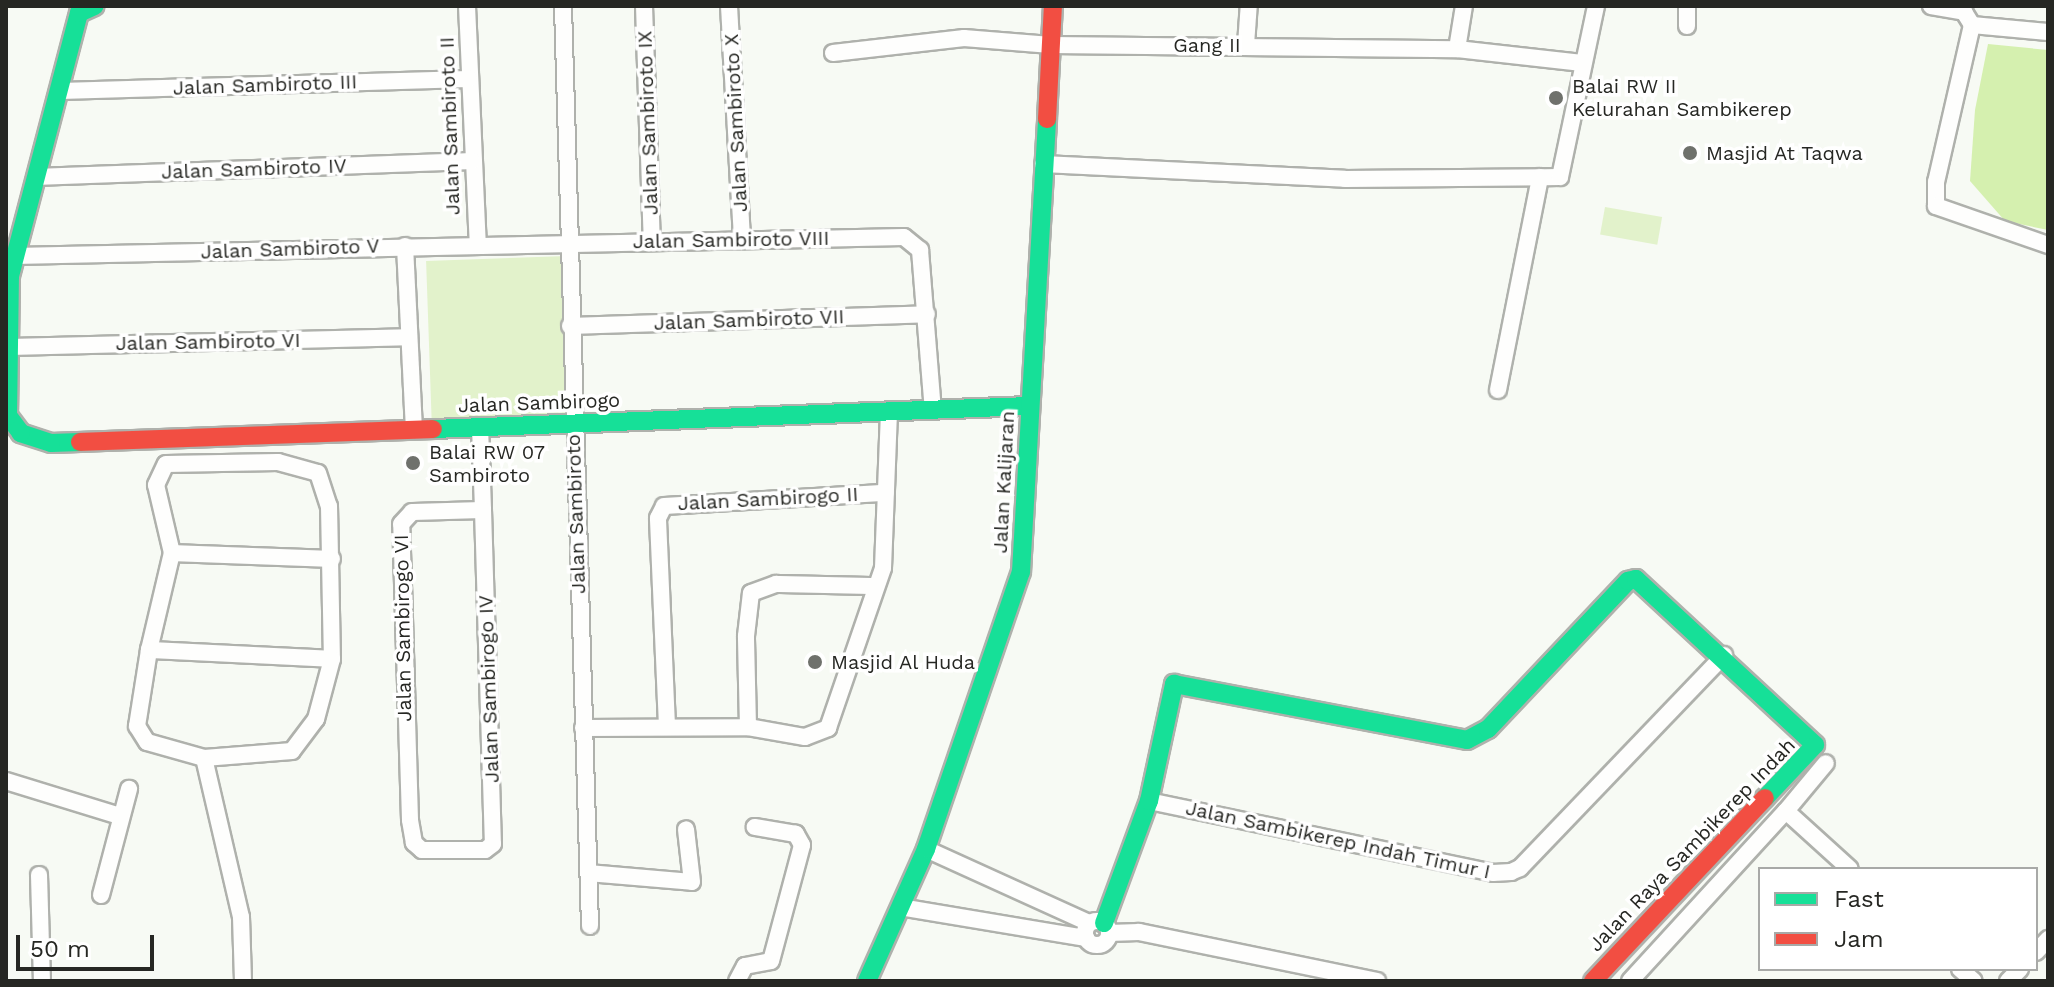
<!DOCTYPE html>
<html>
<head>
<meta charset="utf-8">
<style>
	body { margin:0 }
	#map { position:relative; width:2054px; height:987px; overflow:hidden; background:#f7faf4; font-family:"Work Sans",sans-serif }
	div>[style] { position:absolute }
	.green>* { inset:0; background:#e2f2cb; transform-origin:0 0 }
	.water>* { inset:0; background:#d5f0af }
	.roads { filter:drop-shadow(2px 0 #afb1ac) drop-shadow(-2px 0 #afb1ac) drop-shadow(0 2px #afb1ac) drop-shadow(0 -2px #afb1ac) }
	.street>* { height:16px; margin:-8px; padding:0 8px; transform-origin:8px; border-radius:8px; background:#fefefd }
	.street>.ring { margin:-8px; padding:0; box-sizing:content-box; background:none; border:16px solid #fefefd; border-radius:50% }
	.fast>* { height:18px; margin:-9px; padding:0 9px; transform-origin:9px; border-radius:9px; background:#16e098 }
	.jam>* { height:18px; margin:-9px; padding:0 9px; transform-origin:9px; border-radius:9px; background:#f24e42 }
	.dots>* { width:22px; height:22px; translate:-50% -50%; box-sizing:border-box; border:4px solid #fff; border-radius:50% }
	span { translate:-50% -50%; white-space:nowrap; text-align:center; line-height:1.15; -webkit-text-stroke:7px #fff; paint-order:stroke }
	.street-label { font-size:20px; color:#262723 }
	.poi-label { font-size:20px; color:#262723 }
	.left { translate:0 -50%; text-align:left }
	.frame { position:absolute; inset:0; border:8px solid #262723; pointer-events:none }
	.legend { position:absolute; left:1758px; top:867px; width:280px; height:104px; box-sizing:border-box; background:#fff; border:2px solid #a8a9a7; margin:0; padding:10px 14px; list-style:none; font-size:24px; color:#262723 }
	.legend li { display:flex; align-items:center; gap:16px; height:40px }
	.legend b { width:40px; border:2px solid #a8a9a7 }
	.scale { position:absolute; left:16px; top:935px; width:138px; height:36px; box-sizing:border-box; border:4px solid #262723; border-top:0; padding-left:10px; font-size:24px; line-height:28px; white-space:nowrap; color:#262723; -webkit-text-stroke:6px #fff; paint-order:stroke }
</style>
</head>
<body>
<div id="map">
	<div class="green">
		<i style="left:1605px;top:207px;width:58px;height:28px;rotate:10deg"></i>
		<i style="left:567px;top:256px;width:167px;height:141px;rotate:88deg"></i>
	</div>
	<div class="water">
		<i style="clip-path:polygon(1988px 44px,2048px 50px,2048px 230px,2005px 221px,1970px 181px,1975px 110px)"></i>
	</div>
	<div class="roads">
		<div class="street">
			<i style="left:467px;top:6px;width:239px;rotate:87.4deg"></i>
			<i style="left:563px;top:6px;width:920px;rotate:88.32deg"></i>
			<i style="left:644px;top:6px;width:235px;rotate:88.1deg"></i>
			<i style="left:729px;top:6px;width:234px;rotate:86.8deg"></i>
			<i style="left:1687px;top:6px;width:20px;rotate:90deg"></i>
			<i style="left:1931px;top:6px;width:34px;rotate:10deg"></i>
			<i style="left:1964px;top:12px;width:15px;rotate:58deg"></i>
			<i style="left:1972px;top:25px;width:161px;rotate:102.9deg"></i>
			<i style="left:1936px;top:182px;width:24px;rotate:90deg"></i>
			<i style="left:1936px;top:206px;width:119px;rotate:19.2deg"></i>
			<i style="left:1972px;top:25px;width:76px;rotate:5.3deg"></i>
			<i style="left:1246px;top:45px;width:39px;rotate:-86deg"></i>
			<i style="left:1457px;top:49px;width:44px;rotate:-80.8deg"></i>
			<i style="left:833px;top:53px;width:132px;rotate:-6.5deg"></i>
			<i style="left:964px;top:38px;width:87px;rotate:4.6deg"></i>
			<i style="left:1051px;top:45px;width:406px;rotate:0.6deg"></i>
			<i style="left:1457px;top:49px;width:126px;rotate:6.4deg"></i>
			<i style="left:60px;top:91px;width:409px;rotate:-1.7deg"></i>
			<i style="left:1043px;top:164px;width:302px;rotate:2.8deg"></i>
			<i style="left:1345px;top:179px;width:215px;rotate:-0.5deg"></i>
			<i style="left:1560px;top:177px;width:175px;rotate:-78.1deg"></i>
			<i style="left:36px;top:177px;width:436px;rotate:-2.1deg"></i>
			<i style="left:405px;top:246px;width:183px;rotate:87.2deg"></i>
			<i style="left:14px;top:256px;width:890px;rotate:-1.22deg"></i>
			<i style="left:904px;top:237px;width:21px;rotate:39deg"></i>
			<i style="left:920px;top:250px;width:161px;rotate:85.4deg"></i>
			<i style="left:570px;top:326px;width:357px;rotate:-1.9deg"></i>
			<i style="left:7px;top:347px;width:402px;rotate:-1.4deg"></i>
			<i style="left:1498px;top:390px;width:217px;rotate:-78.8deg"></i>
			<i style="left:480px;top:427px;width:83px;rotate:87.9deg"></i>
			<i style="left:483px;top:510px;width:334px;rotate:88.3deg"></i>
			<i style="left:493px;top:844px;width:10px;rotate:143deg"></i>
			<i style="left:485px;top:850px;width:63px;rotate:180deg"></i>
			<i style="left:422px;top:850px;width:11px;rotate:-139deg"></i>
			<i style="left:414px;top:843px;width:23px;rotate:-100deg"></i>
			<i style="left:410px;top:820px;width:296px;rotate:-91.7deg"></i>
			<i style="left:401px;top:524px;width:16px;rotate:-47deg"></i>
			<i style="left:412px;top:512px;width:71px;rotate:-1.6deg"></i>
			<i style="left:172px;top:553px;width:70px;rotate:-103.2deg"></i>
			<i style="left:156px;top:485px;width:23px;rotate:-65deg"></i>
			<i style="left:166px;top:464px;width:112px;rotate:-1deg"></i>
			<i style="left:278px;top:462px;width:41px;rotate:15.4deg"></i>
			<i style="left:318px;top:473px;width:35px;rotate:72deg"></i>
			<i style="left:329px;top:506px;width:153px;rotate:88.9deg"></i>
			<i style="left:332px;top:659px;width:62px;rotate:104.9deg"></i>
			<i style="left:316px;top:719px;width:40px;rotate:127deg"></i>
			<i style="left:292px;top:751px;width:88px;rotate:175.5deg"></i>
			<i style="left:204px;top:758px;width:59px;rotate:-164.3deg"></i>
			<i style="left:147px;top:742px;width:19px;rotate:-122deg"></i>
			<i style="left:137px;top:726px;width:77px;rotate:-81deg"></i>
			<i style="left:149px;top:650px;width:183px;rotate:2.8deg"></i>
			<i style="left:149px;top:650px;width:100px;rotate:-76.7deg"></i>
			<i style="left:172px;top:553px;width:160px;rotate:2.1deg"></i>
			<i style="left:667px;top:726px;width:208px;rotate:-92.5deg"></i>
			<i style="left:658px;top:518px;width:13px;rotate:-63deg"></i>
			<i style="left:664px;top:506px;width:222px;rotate:-3.4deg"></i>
			<i style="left:748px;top:727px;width:91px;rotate:-91.3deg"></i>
			<i style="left:746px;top:636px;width:43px;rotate:-83.4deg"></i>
			<i style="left:751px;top:593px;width:27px;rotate:-20deg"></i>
			<i style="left:776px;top:584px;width:98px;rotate:1.2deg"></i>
			<i style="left:583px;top:728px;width:165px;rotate:-0.3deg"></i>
			<i style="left:748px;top:727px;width:58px;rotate:10deg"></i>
			<i style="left:805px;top:737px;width:25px;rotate:-21deg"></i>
			<i style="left:828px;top:728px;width:169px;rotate:-71deg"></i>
			<i style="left:883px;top:568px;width:157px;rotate:-87.8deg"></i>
			<i style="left:204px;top:758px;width:163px;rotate:76.9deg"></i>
			<i style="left:241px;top:917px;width:64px;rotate:88.2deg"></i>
			<i style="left:6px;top:781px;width:119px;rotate:17.1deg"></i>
			<i style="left:1149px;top:801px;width:351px;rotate:11.8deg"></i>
			<i style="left:1493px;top:873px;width:18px;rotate:-3deg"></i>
			<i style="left:1511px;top:872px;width:10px;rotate:-24deg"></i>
			<i style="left:1520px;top:868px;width:295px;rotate:-46.2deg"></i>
			<i style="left:1786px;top:811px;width:62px;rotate:-50.2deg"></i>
			<i style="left:926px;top:849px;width:179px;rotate:24.4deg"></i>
			<i style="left:588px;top:873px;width:104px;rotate:4.9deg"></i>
			<i style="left:692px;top:882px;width:53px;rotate:-96.5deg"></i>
			<i style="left:39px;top:875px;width:106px;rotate:88.4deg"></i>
			<i style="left:101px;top:895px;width:110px;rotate:-75.2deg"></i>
			<i style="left:900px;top:907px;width:189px;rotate:9.5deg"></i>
			<i class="ring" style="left:1085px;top:921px;width:8px;height:8px"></i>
			<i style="left:1109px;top:933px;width:30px;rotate:-2deg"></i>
			<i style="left:1139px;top:932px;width:243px;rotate:11.6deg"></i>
			<i style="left:2036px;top:952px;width:18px;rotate:-47deg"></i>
			<i style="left:1960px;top:969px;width:18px;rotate:41deg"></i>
			<i style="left:737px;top:981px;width:17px;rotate:-62deg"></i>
			<i style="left:745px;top:966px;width:26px;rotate:-11deg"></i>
			<i style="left:771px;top:961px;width:120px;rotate:-75deg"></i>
			<i style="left:802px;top:845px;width:13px;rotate:-119deg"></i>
			<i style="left:796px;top:834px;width:42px;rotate:-170.3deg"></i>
			<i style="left:1630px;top:981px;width:231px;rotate:-47.5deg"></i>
			<i style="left:1786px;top:811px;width:86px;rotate:42.2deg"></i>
			<i style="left:2008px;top:981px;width:17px;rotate:-45deg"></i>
		</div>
		<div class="fast">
			<i style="left:433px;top:429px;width:597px;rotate:-2.21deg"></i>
			<i style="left:80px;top:442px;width:29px;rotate:178deg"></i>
			<i style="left:51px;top:443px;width:32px;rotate:-162deg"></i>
			<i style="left:21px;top:433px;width:21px;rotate:-127deg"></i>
			<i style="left:8px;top:416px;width:140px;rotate:-89.2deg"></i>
			<i style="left:10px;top:276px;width:272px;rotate:-75.3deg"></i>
			<i style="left:79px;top:13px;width:17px;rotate:-24deg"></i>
			<i style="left:1104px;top:923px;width:130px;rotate:-69.8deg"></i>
			<i style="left:1149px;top:801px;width:120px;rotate:-77.9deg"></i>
			<i style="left:1174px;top:684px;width:298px;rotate:10.8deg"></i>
			<i style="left:1467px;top:740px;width:24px;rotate:-28deg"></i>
			<i style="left:1488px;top:729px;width:204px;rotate:-46.6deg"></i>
			<i style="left:1628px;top:581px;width:8px;rotate:-14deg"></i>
			<i style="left:1636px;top:579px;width:244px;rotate:42.8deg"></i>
			<i style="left:1815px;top:745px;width:73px;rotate:133.3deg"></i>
			<i style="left:867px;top:981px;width:145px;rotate:-65.9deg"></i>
			<i style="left:926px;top:849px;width:293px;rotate:-71.1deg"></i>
			<i style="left:1021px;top:572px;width:454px;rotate:-86.7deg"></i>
		</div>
		<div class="jam">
			<i style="left:1047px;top:119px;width:113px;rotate:-87deg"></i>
			<i style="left:80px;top:442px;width:353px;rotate:-2.1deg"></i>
			<i style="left:1593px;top:981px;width:251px;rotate:-46.8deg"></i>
		</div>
	</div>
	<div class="dots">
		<i style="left:1556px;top:98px;background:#6f716c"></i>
		<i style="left:1690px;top:153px;background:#6f716c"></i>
		<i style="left:413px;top:463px;background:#6f716c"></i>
		<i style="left:815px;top:662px;background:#6f716c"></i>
	</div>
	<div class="street-label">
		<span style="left:1207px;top:45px">Gang II</span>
		<span style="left:265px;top:85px;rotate:-2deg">Jalan Sambiroto III</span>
		<span style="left:648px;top:123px;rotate:-92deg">Jalan Sambiroto IX</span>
		<span style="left:736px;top:123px;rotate:-93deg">Jalan Sambiroto X</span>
		<span style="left:450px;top:126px;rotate:-92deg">Jalan Sambiroto II</span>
		<span style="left:254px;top:169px;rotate:-2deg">Jalan Sambiroto IV</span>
		<span style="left:731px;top:240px;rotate:-1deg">Jalan Sambiroto VIII</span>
		<span style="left:290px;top:249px;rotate:-2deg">Jalan Sambiroto V</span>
		<span style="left:749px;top:320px;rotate:-2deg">Jalan Sambiroto VII</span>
		<span style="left:208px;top:342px;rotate:-1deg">Jalan Sambiroto VI</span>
		<span style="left:539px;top:403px;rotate:-2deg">Jalan Sambirogo</span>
		<span style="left:1004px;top:482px;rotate:-87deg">Jalan Kalijaran</span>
		<span style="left:768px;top:499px;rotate:-3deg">Jalan Sambirogo II</span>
		<span style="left:576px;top:514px;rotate:-92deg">Jalan Sambiroto</span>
		<span style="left:403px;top:628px;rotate:-91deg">Jalan Sambirogo VI</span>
		<span style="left:489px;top:689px;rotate:-92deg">Jalan Sambirogo IV</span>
		<span style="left:1338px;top:840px;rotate:12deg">Jalan Sambikerep Indah Timur I</span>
		<span style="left:1692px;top:845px;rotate:-46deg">Jalan Raya Sambikerep Indah</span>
	</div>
	<div class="poi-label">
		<span class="left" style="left:1572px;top:98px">Balai RW II<br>Kelurahan Sambikerep</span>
		<span class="left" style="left:1706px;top:153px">Masjid At Taqwa</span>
		<span class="left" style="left:429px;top:464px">Balai RW 07<br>Sambiroto</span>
		<span class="left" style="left:831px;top:662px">Masjid Al Huda</span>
	</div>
	<div class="frame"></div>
	<ul class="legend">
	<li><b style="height:10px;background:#16e098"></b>Fast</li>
	<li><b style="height:10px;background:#f24e42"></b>Jam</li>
	</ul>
	<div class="scale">50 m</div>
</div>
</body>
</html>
